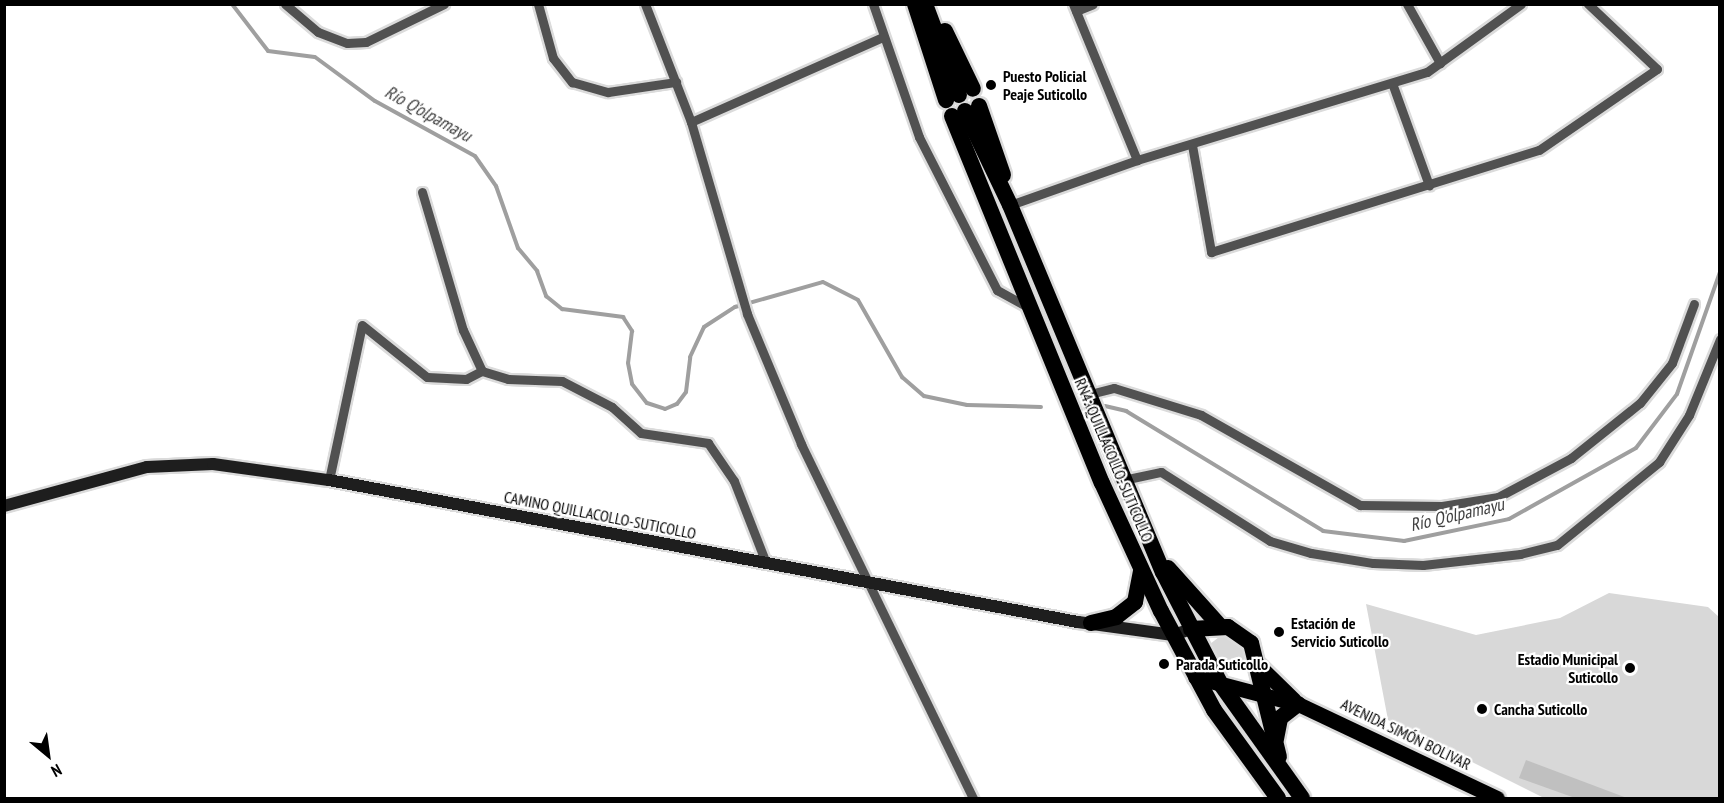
<!DOCTYPE html>
<html>
<head>
<meta charset="utf-8">
<style>
	body { margin:0 }
	#map { position:relative; width:1724px; height:803px; overflow:hidden; background:#fff; font-family:"PT Sans Narrow",sans-serif }
	div>[style] { position:absolute }
	.green>* { inset:0; background:#d8d8d8 }
	.stream>* { height:4px; margin:-2px; padding:0 2px; transform-origin:2px; border-radius:2px; background:#9f9f9f }
	.building>* { inset:0; background:#c0c0c0 }
	.roads { filter:drop-shadow(2px 0 #dbdbdb) drop-shadow(-2px 0 #dbdbdb) drop-shadow(0 2px #dbdbdb) drop-shadow(0 -2px #dbdbdb) }
	.minor>* { height:9px; margin:-4.5px; padding:0 4.5px; transform-origin:4.5px; border-radius:4.5px; background:#515151 }
	.secondary>* { height:12px; margin:-6px; padding:0 6px; transform-origin:6px; border-radius:6px; background:#1e1e1e }
	.primary>* { height:15px; margin:-7.5px; padding:0 7.5px; transform-origin:7.5px; border-radius:7.5px; background:#000 }
	.trunk>* { height:16px; margin:-8px; padding:0 8px; transform-origin:8px; border-radius:8px; background:#000 }
	.dots>* { width:16px; height:16px; translate:-50% -50%; box-sizing:border-box; border:3px solid #fff; border-radius:50% }
	span { translate:-50% -50%; white-space:nowrap; text-align:center; line-height:1.15; -webkit-text-stroke:4.5px #fff; paint-order:stroke }
	.poi-label { font-size:16px; color:#000; font-weight:700 }
	.left { translate:0 -50%; text-align:left }
	.right { translate:-100% -50%; text-align:right }
	.street-label { font-size:16px; color:#000 }
	.water-label { font-size:18px; color:#404040; font-style:italic }
	.frame { position:absolute; inset:0; border:6px solid #000; pointer-events:none }
	.north { position:absolute; left:18px; top:725px; width:60px; height:60px; -webkit-text-stroke:4px #fff; paint-order:stroke; rotate:151deg; font-size:16px; font-weight:700; line-height:24px; text-align:center; color:#000 }
	.north::after { content:''; display:block; margin:auto; width:21px; height:27px; background:#000; clip-path:polygon(50% 0,100% 100%,50% 72%,0 100%) }
</style>
</head>
<body>
<div id="map">
	<div class="green">
		<i style="clip-path:polygon(1609px 593px,1708px 607px,1719px 617px,1719px 798px,1544px 798px,1388px 720px,1366px 604px,1476px 635px,1560px 618px)"></i>
		<i style="clip-path:polygon(1223px 634px,1237px 636px,1246px 652px,1243px 664px,1228px 673px,1210px 644px)"></i>
	</div>
	<div class="stream">
		<i style="left:232px;top:4px;width:59px;rotate:52.5deg"></i>
		<i style="left:268px;top:51px;width:47px;rotate:7.3deg"></i>
		<i style="left:315px;top:57px;width:74px;rotate:36.3deg"></i>
		<i style="left:375px;top:101px;width:114px;rotate:28.8deg"></i>
		<i style="left:475px;top:156px;width:37px;rotate:55deg"></i>
		<i style="left:496px;top:186px;width:66px;rotate:70.5deg"></i>
		<i style="left:518px;top:248px;width:30px;rotate:50deg"></i>
		<i style="left:537px;top:271px;width:27px;rotate:70deg"></i>
		<i style="left:546px;top:296px;width:21px;rotate:39deg"></i>
		<i style="left:562px;top:309px;width:62px;rotate:7.5deg"></i>
		<i style="left:623px;top:317px;width:17px;rotate:57deg"></i>
		<i style="left:632px;top:331px;width:32px;rotate:97deg"></i>
		<i style="left:628px;top:363px;width:21px;rotate:79deg"></i>
		<i style="left:632px;top:384px;width:24px;rotate:52deg"></i>
		<i style="left:647px;top:403px;width:19px;rotate:18deg"></i>
		<i style="left:665px;top:409px;width:13px;rotate:-23deg"></i>
		<i style="left:677px;top:404px;width:15px;rotate:-53deg"></i>
		<i style="left:686px;top:392px;width:35px;rotate:-83deg"></i>
		<i style="left:690px;top:357px;width:33px;rotate:-65deg"></i>
		<i style="left:704px;top:327px;width:37px;rotate:-33deg"></i>
		<i style="left:735px;top:307px;width:91px;rotate:-15.9deg"></i>
		<i style="left:823px;top:282px;width:39px;rotate:27deg"></i>
		<i style="left:858px;top:300px;width:89px;rotate:60.3deg"></i>
		<i style="left:902px;top:377px;width:29px;rotate:41deg"></i>
		<i style="left:924px;top:396px;width:44px;rotate:11.8deg"></i>
		<i style="left:967px;top:405px;width:74px;rotate:1.5deg"></i>
		<i style="left:1105px;top:406px;width:22px;rotate:13deg"></i>
		<i style="left:1126px;top:411px;width:231px;rotate:31.3deg"></i>
		<i style="left:1323px;top:531px;width:82px;rotate:7deg"></i>
		<i style="left:1404px;top:541px;width:107px;rotate:-11.8deg"></i>
		<i style="left:1509px;top:519px;width:145px;rotate:-29.2deg"></i>
		<i style="left:1636px;top:448px;width:68px;rotate:-52.8deg"></i>
		<i style="left:1677px;top:394px;width:129px;rotate:-70.6deg"></i>
	</div>
	<div class="building">
		<i style="clip-path:polygon(1526px 760px,1627px 798px,1575px 798px,1519px 778px)"></i>
	</div>
	<div class="roads">
		<div class="minor">
			<i style="left:285px;top:4px;width:43px;rotate:40.3deg"></i>
			<i style="left:318px;top:32px;width:31px;rotate:21deg"></i>
			<i style="left:347px;top:43px;width:19px;rotate:-3deg"></i>
			<i style="left:366px;top:42px;width:87px;rotate:-26deg"></i>
			<i style="left:538px;top:4px;width:56px;rotate:74.5deg"></i>
			<i style="left:553px;top:58px;width:31px;rotate:52deg"></i>
			<i style="left:572px;top:82px;width:37px;rotate:16deg"></i>
			<i style="left:608px;top:92px;width:69px;rotate:-8.4deg"></i>
			<i style="left:645px;top:4px;width:127px;rotate:68.7deg"></i>
			<i style="left:691px;top:122px;width:200px;rotate:73.7deg"></i>
			<i style="left:747px;top:314px;width:141px;rotate:67.4deg"></i>
			<i style="left:801px;top:444px;width:394px;rotate:64.1deg"></i>
			<i style="left:873px;top:4px;width:141px;rotate:70.9deg"></i>
			<i style="left:919px;top:137px;width:172px;rotate:63deg"></i>
			<i style="left:997px;top:290px;width:39px;rotate:29deg"></i>
			<i style="left:1073px;top:4px;width:169px;rotate:67.7deg"></i>
			<i style="left:1407px;top:4px;width:68px;rotate:60.8deg"></i>
			<i style="left:1076px;top:11px;width:18px;rotate:-22deg"></i>
			<i style="left:1392px;top:83px;width:109px;rotate:70.1deg"></i>
			<i style="left:691px;top:122px;width:210px;rotate:-23.9deg"></i>
			<i style="left:1192px;top:145px;width:109px;rotate:79.9deg"></i>
			<i style="left:1211px;top:252px;width:343px;rotate:-17.3deg"></i>
			<i style="left:1539px;top:150px;width:143px;rotate:-34.5deg"></i>
			<i style="left:1657px;top:69px;width:95px;rotate:-136.7deg"></i>
			<i style="left:422px;top:192px;width:144px;rotate:73.5deg"></i>
			<i style="left:463px;top:330px;width:45px;rotate:65.1deg"></i>
			<i style="left:1010px;top:205px;width:135px;rotate:-19.5deg"></i>
			<i style="left:1137px;top:160px;width:303px;rotate:-16.9deg"></i>
			<i style="left:1427px;top:72px;width:116px;rotate:-35.9deg"></i>
			<i style="left:1086px;top:395px;width:29px;rotate:-14deg"></i>
			<i style="left:1114px;top:388px;width:91px;rotate:17.2deg"></i>
			<i style="left:1201px;top:415px;width:183px;rotate:29.5deg"></i>
			<i style="left:1360px;top:505px;width:82px;rotate:0.7deg"></i>
			<i style="left:1442px;top:506px;width:57px;rotate:-9.1deg"></i>
			<i style="left:1498px;top:497px;width:83px;rotate:-28.1deg"></i>
			<i style="left:1571px;top:458px;width:88px;rotate:-38.6deg"></i>
			<i style="left:1640px;top:403px;width:51px;rotate:-51.3deg"></i>
			<i style="left:1672px;top:363px;width:63px;rotate:-69.6deg"></i>
			<i style="left:329px;top:480px;width:158px;rotate:-78deg"></i>
			<i style="left:362px;top:325px;width:83px;rotate:38.7deg"></i>
			<i style="left:427px;top:377px;width:39px;rotate:3deg"></i>
			<i style="left:466px;top:379px;width:18px;rotate:-27deg"></i>
			<i style="left:482px;top:371px;width:27px;rotate:17deg"></i>
			<i style="left:508px;top:379px;width:54px;rotate:2.1deg"></i>
			<i style="left:562px;top:381px;width:56px;rotate:27.5deg"></i>
			<i style="left:612px;top:407px;width:39px;rotate:42deg"></i>
			<i style="left:641px;top:433px;width:68px;rotate:8.5deg"></i>
			<i style="left:708px;top:443px;width:46px;rotate:55.6deg"></i>
			<i style="left:734px;top:481px;width:88px;rotate:68.7deg"></i>
			<i style="left:1123px;top:480px;width:39px;rotate:-12deg"></i>
			<i style="left:1161px;top:472px;width:129px;rotate:32.3deg"></i>
			<i style="left:1270px;top:541px;width:43px;rotate:16.3deg"></i>
			<i style="left:1311px;top:553px;width:63px;rotate:9.2deg"></i>
			<i style="left:1373px;top:563px;width:50px;rotate:2.3deg"></i>
			<i style="left:1423px;top:565px;width:98px;rotate:-6.5deg"></i>
			<i style="left:1520px;top:554px;width:38px;rotate:-14deg"></i>
			<i style="left:1557px;top:545px;width:132px;rotate:-39.1deg"></i>
			<i style="left:1659px;top:462px;width:56px;rotate:-57.4deg"></i>
			<i style="left:1689px;top:415px;width:82px;rotate:-67.8deg"></i>
		</div>
		<div class="secondary">
			<i style="left:4px;top:506px;width:148px;rotate:-15.3deg"></i>
			<i style="left:147px;top:467px;width:66px;rotate:-2.6deg"></i>
			<i style="left:213px;top:464px;width:117px;rotate:7.9deg"></i>
			<i style="left:329px;top:480px;width:762px;rotate:10.74deg"></i>
			<i style="left:1078px;top:622px;width:96px;rotate:7.8deg"></i>
			<i style="left:1173px;top:635px;width:19px;rotate:-18deg"></i>
		</div>
		<div class="primary">
			<i style="left:1258px;top:665px;width:50px;rotate:44.2deg"></i>
			<i style="left:1195px;top:677px;width:106px;rotate:14.7deg"></i>
			<i style="left:1298px;top:704px;width:220px;rotate:25.3deg"></i>
		</div>
		<div class="trunk">
			<i style="left:915px;top:4px;width:101px;rotate:72.1deg"></i>
			<i style="left:925px;top:4px;width:97px;rotate:69.5deg"></i>
			<i style="left:945px;top:31px;width:64px;rotate:64.2deg"></i>
			<i style="left:979px;top:106px;width:73px;rotate:70.8deg"></i>
			<i style="left:965px;top:111px;width:104px;rotate:64.4deg"></i>
			<i style="left:1010px;top:205px;width:398px;rotate:67.4deg"></i>
			<i style="left:1163px;top:572px;width:125px;rotate:62.8deg"></i>
			<i style="left:1220px;top:683px;width:141px;rotate:54.5deg"></i>
			<i style="left:952px;top:116px;width:396px;rotate:67.8deg"></i>
			<i style="left:1102px;top:483px;width:141px;rotate:65.3deg"></i>
			<i style="left:1161px;top:611px;width:112px;rotate:61.8deg"></i>
			<i style="left:1214px;top:710px;width:109px;rotate:54deg"></i>
			<i style="left:1168px;top:568px;width:76px;rotate:48.2deg"></i>
			<i style="left:1091px;top:623px;width:26px;rotate:-13deg"></i>
			<i style="left:1116px;top:617px;width:24px;rotate:-38deg"></i>
			<i style="left:1135px;top:602px;width:33px;rotate:-79deg"></i>
			<i style="left:1191px;top:629px;width:37px;rotate:-3deg"></i>
			<i style="left:1228px;top:627px;width:28px;rotate:35deg"></i>
			<i style="left:1251px;top:643px;width:117px;rotate:76.2deg"></i>
			<i style="left:1276px;top:739px;width:21px;rotate:-79deg"></i>
			<i style="left:1280px;top:718px;width:23px;rotate:-38deg"></i>
		</div>
	</div>
	<div class="dots">
		<i style="left:991px;top:85px;background:#000"></i>
		<i style="left:1279px;top:632px;background:#000"></i>
		<i style="left:1164px;top:664px;background:#000"></i>
		<i style="left:1630px;top:668px;background:#000"></i>
		<i style="left:1482px;top:709px;background:#000"></i>
	</div>
	<div class="poi-label">
		<span class="left" style="left:1003px;top:85px">Puesto Policial<br>Peaje Suticollo</span>
		<span class="left" style="left:1291px;top:632px">Estación de<br>Servicio Suticollo</span>
		<span class="right" style="left:1618px;top:668px">Estadio Municipal<br>Suticollo</span>
		<span class="left" style="left:1176px;top:664px">Parada Suticollo</span>
		<span class="left" style="left:1494px;top:709px">Cancha Suticollo</span>
	</div>
	<div class="street-label">
		<span style="left:1114px;top:460px;rotate:67deg">RN4: QUILLACOLLO-SUTICOLLO</span>
		<span style="left:600px;top:515px;rotate:11deg">CAMINO QUILLACOLLO-SUTICOLLO</span>
		<span style="left:1406px;top:734px;rotate:26deg">AVENIDA SIMÓN BOLIVAR</span>
	</div>
	<div class="water-label">
		<span style="left:428px;top:114px;rotate:29deg">Río Q'olpamayu</span>
		<span style="left:1457px;top:515px;rotate:-13deg">Río Q'olpamayu</span>
	</div>
	<div class="frame"></div>
	<div class="north">N</div>
</div>
</body>
</html>
